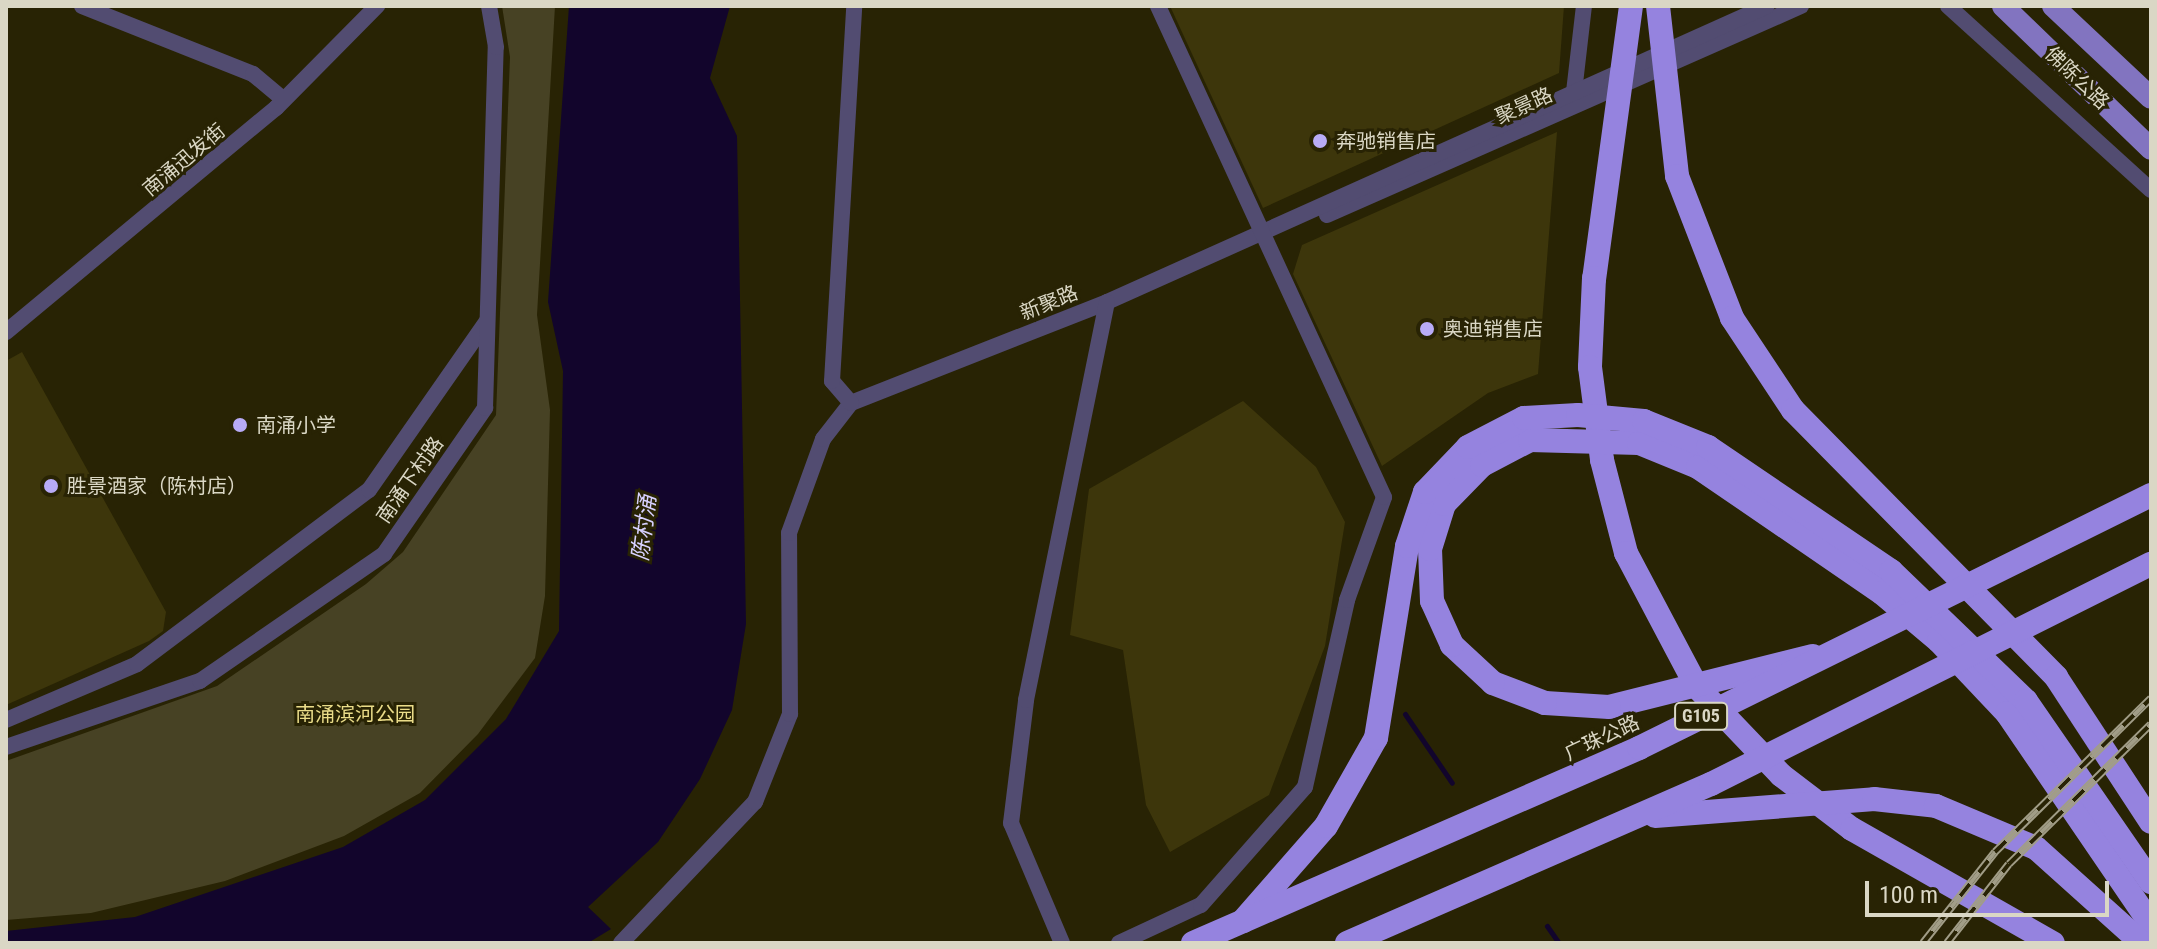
<!DOCTYPE html>
<html>
<head>
<meta charset="utf-8">
<style>
	body { margin:0 }
	#map { position:relative; width:2157px; height:949px; overflow:hidden; background:#282304; font-family:"Roboto Condensed","Noto Sans SC",sans-serif }
	div>[style] { position:absolute }
	.green>* { inset:0; background:#474224 }
	.water>* { inset:0; background:#12052c }
	.stream>* { height:5px; margin:-2.5px; padding:0 2.5px; transform-origin:2.5px; border-radius:2.5px; background:#12052c }
	.building>* { inset:0; background:#3d360b }
	.minor>* { height:16px; margin:-8px; padding:0 8px; transform-origin:8px; border-radius:8px; background:#524c71 }
	.major>* { height:22px; margin:-11px; padding:0 11px; transform-origin:11px; border-radius:11px; background:#8274c0 }
	.highway>* { height:24px; margin:-12px; padding:0 12px; transform-origin:12px; border-radius:12px; background:#9583df }
	.rail>* { height:8px; margin-top:-4px; transform-origin:0; background:repeating-linear-gradient(90deg,#282304 0 15px,#a19d87 0 30px); box-sizing:border-box; border-block:2px solid #a19d87 }
	.dots>* { width:22px; height:22px; translate:-50% -50%; box-sizing:border-box; border:4px solid #282304; border-radius:50% }
	span { translate:-50% -50%; white-space:nowrap; text-align:center; line-height:1.15; -webkit-text-stroke:6px #282304; paint-order:stroke }
	.shield-label span { padding:2px 6px; background:#282304; border:2px solid; border-radius:6px; -webkit-text-stroke-width:0 }
	.shield-label { font-size:18px; color:#dad7c5; font-weight:700 }
	.street-label { font-size:20px; color:#dad7c5 }
	.poi-label { font-size:20px; color:#dad7c5 }
	.left { translate:0 -50%; text-align:left }
	.park-label { font-size:20px; color:#eadc89 }
	.water-label { font-size:22px; color:#d6d0fe; font-style:italic }
	.frame { position:absolute; inset:0; border:8px solid #dad7c5; pointer-events:none }
	.scale { position:absolute; left:1865px; top:881px; width:244px; height:36px; box-sizing:border-box; border:4px solid #dad7c5; border-top:0; padding-left:10px; font-size:24px; line-height:28px; white-space:nowrap; color:#dad7c5; -webkit-text-stroke:6px #282304; paint-order:stroke }
</style>
</head>
<body>
<div id="map">
	<div class="green">
		<i style="clip-path:polygon(502px 6px,555px 6px,537px 315px,550px 410px,545px 596px,535px 658px,478px 734px,420px 793px,344px 836px,225px 881px,91px 913px,6px 920px,6px 761px,217px 686px,366px 584px,403px 552px,496px 415px,510px 57px)"></i>
	</div>
	<div class="water">
		<i style="clip-path:polygon(569px 6px,730px 6px,710px 78px,737px 136px,746px 624px,732px 710px,700px 779px,658px 842px,588px 907px,611px 929px,588px 943px,6px 943px,6px 931px,135px 917px,343px 847px,425px 800px,506px 719px,559px 631px,563px 371px,548px 302px)"></i>
	</div>
	<div class="stream">
		<i style="left:1405px;top:714px;width:83px;rotate:55.7deg"></i>
		<i style="left:1547px;top:926px;width:21px;rotate:55deg"></i>
	</div>
	<div class="building">
		<i style="clip-path:polygon(1170px 6px,1564px 6px,1559px 73px,1263px 208px)"></i>
		<i style="clip-path:polygon(1557px 132px,1538px 374px,1488px 393px,1382px 466px,1293px 274px,1302px 245px)"></i>
		<i style="clip-path:polygon(22px 352px,166px 612px,163px 631px,149px 641px,6px 705px,6px 361px)"></i>
		<i style="clip-path:polygon(1243px 401px,1316px 467px,1345px 522px,1325px 646px,1269px 795px,1170px 852px,1146px 805px,1123px 650px,1070px 635px,1089px 489px)"></i>
	</div>
	<div class="minor">
		<i style="left:82px;top:6px;width:184px;rotate:21.7deg"></i>
		<i style="left:253px;top:74px;width:40px;rotate:40deg"></i>
		<i style="left:1948px;top:6px;width:274px;rotate:42.2deg"></i>
		<i style="left:1574px;top:92px;width:87px;rotate:-83.4deg"></i>
		<i style="left:1327px;top:215px;width:518px;rotate:-23.79deg"></i>
		<i style="left:6px;top:332px;width:351px;rotate:-39.7deg"></i>
		<i style="left:276px;top:108px;width:144px;rotate:-45.3deg"></i>
		<i style="left:851px;top:403px;width:275px;rotate:-21.5deg"></i>
		<i style="left:1107px;top:302px;width:723px;rotate:-24.16deg"></i>
		<i style="left:6px;top:720px;width:142px;rotate:-23.1deg"></i>
		<i style="left:137px;top:664px;width:290px;rotate:-36.9deg"></i>
		<i style="left:369px;top:490px;width:206px;rotate:-55.1deg"></i>
		<i style="left:6px;top:747px;width:205px;rotate:-18.8deg"></i>
		<i style="left:200px;top:681px;width:224px;rotate:-34.6deg"></i>
		<i style="left:384px;top:554px;width:178px;rotate:-55.3deg"></i>
		<i style="left:485px;top:408px;width:361px;rotate:-88.3deg"></i>
		<i style="left:496px;top:47px;width:42px;rotate:-99.7deg"></i>
		<i style="left:621px;top:943px;width:195px;rotate:-46.5deg"></i>
		<i style="left:755px;top:802px;width:95px;rotate:-68.3deg"></i>
		<i style="left:790px;top:714px;width:181px;rotate:-90.3deg"></i>
		<i style="left:789px;top:533px;width:100px;rotate:-70.1deg"></i>
		<i style="left:823px;top:439px;width:46px;rotate:-52.1deg"></i>
		<i style="left:851px;top:403px;width:29px;rotate:-131deg"></i>
		<i style="left:832px;top:381px;width:376px;rotate:-86.6deg"></i>
		<i style="left:1062px;top:943px;width:130px;rotate:-113deg"></i>
		<i style="left:1011px;top:823px;width:124px;rotate:-83deg"></i>
		<i style="left:1026px;top:700px;width:406px;rotate:-78.5deg"></i>
		<i style="left:1119px;top:943px;width:90px;rotate:-24.9deg"></i>
		<i style="left:1201px;top:905px;width:157px;rotate:-48.6deg"></i>
		<i style="left:1305px;top:787px;width:192px;rotate:-77.3deg"></i>
		<i style="left:1347px;top:600px;width:109px;rotate:-70.2deg"></i>
		<i style="left:1384px;top:497px;width:541px;rotate:-114.72deg"></i>
	</div>
	<div class="major">
		<i style="left:2003px;top:6px;width:206px;rotate:44deg"></i>
		<i style="left:2053px;top:6px;width:134px;rotate:43.2deg"></i>
	</div>
	<div class="highway">
		<i style="left:1631px;top:6px;width:275px;rotate:97.7deg"></i>
		<i style="left:1594px;top:278px;width:89px;rotate:92.6deg"></i>
		<i style="left:1590px;top:367px;width:94px;rotate:82.6deg"></i>
		<i style="left:1602px;top:460px;width:96px;rotate:75.5deg"></i>
		<i style="left:1626px;top:553px;width:152px;rotate:62.1deg"></i>
		<i style="left:1697px;top:687px;width:122px;rotate:46.3deg"></i>
		<i style="left:1781px;top:775px;width:89px;rotate:37.3deg"></i>
		<i style="left:1852px;top:829px;width:231px;rotate:29.6deg"></i>
		<i style="left:1658px;top:6px;width:171px;rotate:83.6deg"></i>
		<i style="left:1677px;top:176px;width:152px;rotate:68.8deg"></i>
		<i style="left:1732px;top:318px;width:110px;rotate:56.5deg"></i>
		<i style="left:1793px;top:410px;width:375px;rotate:45.4deg"></i>
		<i style="left:2056px;top:677px;width:173px;rotate:56.8deg"></i>
		<i style="left:1813px;top:656px;width:210px;rotate:166deg"></i>
		<i style="left:1609px;top:707px;width:64px;rotate:-176.4deg"></i>
		<i style="left:1545px;top:703px;width:56px;rotate:-159deg"></i>
		<i style="left:1493px;top:683px;width:56px;rotate:-137.2deg"></i>
		<i style="left:1452px;top:645px;width:48px;rotate:-114.4deg"></i>
		<i style="left:1432px;top:601px;width:52px;rotate:-92.2deg"></i>
		<i style="left:1430px;top:549px;width:47px;rotate:-72.7deg"></i>
		<i style="left:1444px;top:504px;width:54px;rotate:-45.7deg"></i>
		<i style="left:1482px;top:465px;width:54px;rotate:-27.5deg"></i>
		<i style="left:1530px;top:440px;width:109px;rotate:1.6deg"></i>
		<i style="left:1639px;top:443px;width:64px;rotate:22.1deg"></i>
		<i style="left:1698px;top:467px;width:223px;rotate:34.4deg"></i>
		<i style="left:1882px;top:593px;width:75px;rotate:40.1deg"></i>
		<i style="left:1939px;top:641px;width:99px;rotate:46.6deg"></i>
		<i style="left:2007px;top:713px;width:255px;rotate:55.7deg"></i>
		<i style="left:1655px;top:816px;width:220px;rotate:-4.4deg"></i>
		<i style="left:1874px;top:799px;width:62px;rotate:6.4deg"></i>
		<i style="left:1936px;top:806px;width:108px;rotate:22.8deg"></i>
		<i style="left:2036px;top:848px;width:142px;rotate:41.9deg"></i>
		<i style="left:1243px;top:921px;width:126px;rotate:-48.9deg"></i>
		<i style="left:1326px;top:826px;width:101px;rotate:-60.4deg"></i>
		<i style="left:1376px;top:738px;width:194px;rotate:-80.8deg"></i>
		<i style="left:1407px;top:546px;width:57px;rotate:-71.6deg"></i>
		<i style="left:1425px;top:492px;width:62px;rotate:-46.3deg"></i>
		<i style="left:1468px;top:447px;width:63px;rotate:-27.4deg"></i>
		<i style="left:1524px;top:418px;width:54px;rotate:-3.2deg"></i>
		<i style="left:1578px;top:415px;width:66px;rotate:5.2deg"></i>
		<i style="left:1644px;top:421px;width:69px;rotate:22.1deg"></i>
		<i style="left:1708px;top:447px;width:221px;rotate:34.1deg"></i>
		<i style="left:1891px;top:571px;width:187px;rotate:43.9deg"></i>
		<i style="left:2026px;top:701px;width:220px;rotate:55.4deg"></i>
		<i style="left:1193px;top:943px;width:487px;rotate:-23.6deg"></i>
		<i style="left:1639px;top:748px;width:571px;rotate:-26.3deg"></i>
		<i style="left:1347px;top:943px;width:397px;rotate:-23.6deg"></i>
		<i style="left:1711px;top:784px;width:492px;rotate:-26.6deg"></i>
	</div>
	<div class="rail">
		<i style="left:1923px;top:943px;width:116px;rotate:-51.6deg"></i>
		<i style="left:1995px;top:852px;width:219px;rotate:-44.6deg"></i>
		<i style="left:1947px;top:943px;width:100px;rotate:-51.9deg"></i>
		<i style="left:2009px;top:864px;width:199px;rotate:-44.6deg"></i>
	</div>
	<div class="dots">
		<i style="left:1320px;top:141px;background:#b8abf7"></i>
		<i style="left:1427px;top:329px;background:#b8abf7"></i>
		<i style="left:240px;top:425px;background:#b8abf7"></i>
		<i style="left:51px;top:486px;background:#b8abf7"></i>
	</div>
	<div class="shield-label">
		<span style="left:1701px;top:716px">G105</span>
	</div>
	<div class="street-label">
		<span style="left:2077px;top:78px;rotate:44deg">佛陈公路</span>
		<span style="left:1524px;top:106px;rotate:-24deg">聚景路</span>
		<span style="left:184px;top:160px;rotate:-40deg">南涌迅发街</span>
		<span style="left:1049px;top:303px;rotate:-22deg">新聚路</span>
		<span style="left:410px;top:480px;rotate:-55deg">南涌下村路</span>
		<span style="left:1602px;top:738px;rotate:-25deg">广珠公路</span>
	</div>
	<div class="poi-label">
		<span class="left" style="left:1336px;top:141px">奔驰销售店</span>
		<span class="left" style="left:1443px;top:329px">奥迪销售店</span>
		<span class="left" style="left:256px;top:425px">南涌小学</span>
		<span class="left" style="left:67px;top:486px">胜景酒家（陈村店）</span>
	</div>
	<div class="park-label">
		<span style="left:355px;top:714px">南涌滨河公园</span>
	</div>
	<div class="water-label">
		<span style="left:644px;top:528px;rotate:-83deg">陈村涌</span>
	</div>
	<div class="frame"></div>
	<div class="scale">100 m</div>
</div>
</body>
</html>
